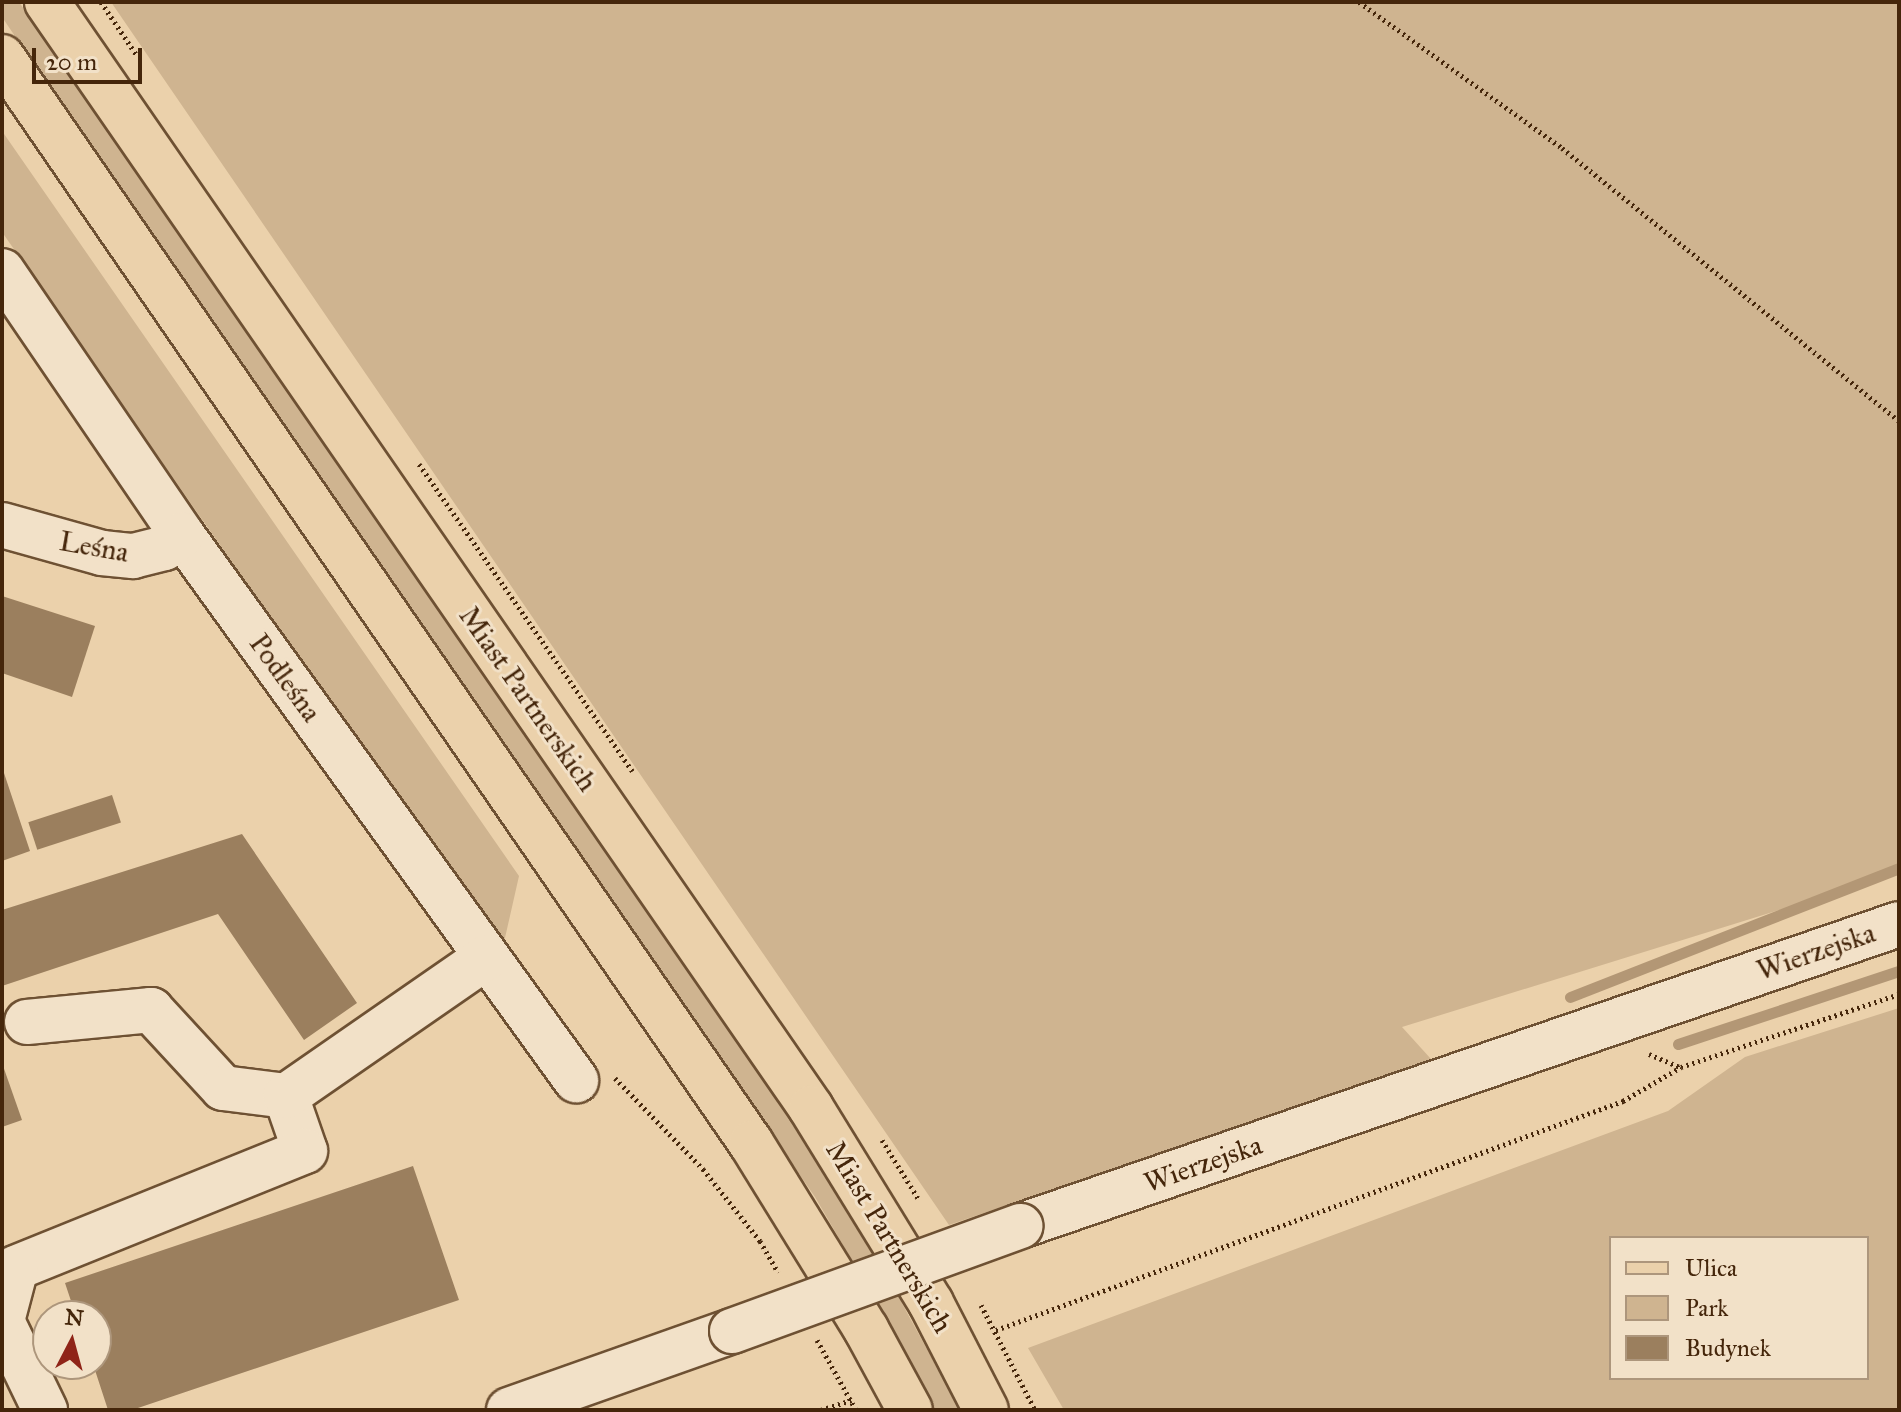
<!DOCTYPE html>
<html>
<head>
<meta charset="utf-8">
<style>
	body { margin:0 }
	#map { position:relative; width:1901px; height:1412px; overflow:hidden; background:#ebd1ab; font-family:"IM FELL Great Primer",serif }
	div>[style] { position:absolute }
	.green>* { inset:0; background:#cfb490 }
	.stream>* { height:11px; margin:-5.5px; padding:0 5.5px; transform-origin:5.5px; border-radius:5.5px; background:#b39775 }
	.building>* { inset:0; background:#9b7f5e; transform-origin:0 0 }
	.path>* { height:5px; margin-top:-2.5px; transform-origin:0; background:repeating-linear-gradient(90deg,#45260b 0 2px,transparent 0 6px) }
	.roads { filter:drop-shadow(2px 0 #6e5133) drop-shadow(-2px 0 #6e5133) drop-shadow(0 2px #6e5133) drop-shadow(0 -2px #6e5133) }
	.minor>* { height:44px; margin:-22px; padding:0 22px; transform-origin:22px; border-radius:22px; background:#f2e1c8 }
	.major>* { height:44px; margin:-22px; padding:0 22px; transform-origin:22px; border-radius:22px; background:#ebd1ab }
	.bridges { filter:drop-shadow(2px 0 #6e5133) drop-shadow(-2px 0 #6e5133) drop-shadow(0 2px #6e5133) drop-shadow(0 -2px #6e5133) }
	.minor-bridge>* { height:44px; margin:-22px; padding:0 22px; transform-origin:22px; border-radius:22px; background:#f2e1c8 }
	span { translate:-50% -50%; white-space:nowrap; text-align:center; line-height:1.15; -webkit-text-stroke:6px #f2e1c8; paint-order:stroke }
	.street-label { font-size:28px; color:#45260b }
	.frame { position:absolute; inset:0; border:4px solid #45260b; pointer-events:none }
	.legend { position:absolute; left:1609px; top:1236px; width:260px; height:144px; box-sizing:border-box; background:#f2e1c8; border:2px solid #ad967c; margin:0; padding:10px 14px; list-style:none; font-size:24px; color:#45260b }
	.legend li { display:flex; align-items:center; gap:16px; height:40px }
	.legend b { width:40px; border:2px solid #ad967c }
	.north { position:absolute; left:32px; top:1300px; width:80px; height:80px; box-sizing:border-box; background:#f2e1c8; border:2px solid #ad967c; border-radius:50%; rotate:6deg; font-size:22px; font-weight:700; line-height:32px; text-align:center; color:#45260b }
	.north::after { content:''; display:block; margin:auto; width:28px; height:36px; background:#8f2418; clip-path:polygon(50% 0,100% 100%,50% 72%,0 100%) }
	.scale { position:absolute; left:32px; top:48px; width:110px; height:36px; box-sizing:border-box; border:4px solid #45260b; border-top:0; padding-left:10px; font-size:24px; line-height:28px; white-space:nowrap; color:#45260b; -webkit-text-stroke:6px #f2e1c8; paint-order:stroke }
</style>
</head>
<body>
<div id="map">
	<div class="green">
		<i style="clip-path:polygon(2px 2px,19px 2px,756px 1066px,867px 1239px,960px 1410px,934px 1410px,907px 1355px,815px 1197px,102px 165px,2px 17px)"></i>
		<i style="clip-path:polygon(111px 2px,1899px 2px,1899px 873px,1402px 1027px,1431px 1059px,949px 1225px)"></i>
		<i style="clip-path:polygon(2px 131px,519px 876px,500px 960px,352px 735px,2px 232px)"></i>
		<i style="clip-path:polygon(evenodd,1899px 1008px,1899px 1410px,1064px 1410px,1028px 1348px,1668px 1111px,1745px 1057px,1899px 1008px,1611px 1238px,1867px 1238px,1867px 1378px,1611px 1378px,1611px 1238px)"></i>
	</div>
	<div class="stream">
		<i style="left:1570px;top:997px;width:353px;rotate:-21.4deg"></i>
		<i style="left:1678px;top:1044px;width:233px;rotate:-18.3deg"></i>
	</div>
	<div class="building">
		<i style="clip-path:polygon(2px 596px,95px 626px,72px 697px,2px 673px)"></i>
		<i style="clip-path:polygon(2px 767px,30px 851px,2px 861px)"></i>
		<i style="left:112px;top:795px;width:29px;height:88px;rotate:72deg"></i>
		<i style="clip-path:polygon(242px 834px,357px 1003px,304px 1040px,218px 914px,2px 986px,2px 910px)"></i>
		<i style="clip-path:polygon(2px 1063px,22px 1120px,2px 1127px)"></i>
		<i style="clip-path:polygon(413px 1166px,459px 1300px,132px 1410px,108px 1410px,93px 1364px,96px 1364px,96px 1316px,76px 1316px,65px 1283px)"></i>
	</div>
	<div class="path">
		<i style="left:101px;top:2px;width:63px;rotate:56.1deg"></i>
		<i style="left:1359px;top:2px;width:250px;rotate:35.7deg"></i>
		<i style="left:1562px;top:148px;width:434px;rotate:39deg"></i>
		<i style="left:419px;top:464px;width:374px;rotate:55.2deg"></i>
		<i style="left:1649px;top:1054px;width:34px;rotate:23deg"></i>
		<i style="left:615px;top:1078px;width:127px;rotate:46deg"></i>
		<i style="left:703px;top:1169px;width:92px;rotate:51.6deg"></i>
		<i style="left:760px;top:1241px;width:36px;rotate:60deg"></i>
		<i style="left:882px;top:1140px;width:70px;rotate:58.3deg"></i>
		<i style="left:981px;top:1305px;width:118px;rotate:62.8deg"></i>
		<i style="left:996px;top:1330px;width:668px;rotate:-20.06deg"></i>
		<i style="left:1623px;top:1101px;width:67px;rotate:-30.4deg"></i>
		<i style="left:1681px;top:1067px;width:230px;rotate:-18.5deg"></i>
		<i style="left:817px;top:1340px;width:80px;rotate:60.9deg"></i>
		<i style="left:821px;top:1410px;width:32px;rotate:-18deg"></i>
	</div>
	<div class="roads">
		<div class="minor">
			<i style="left:2px;top:271px;width:320px;rotate:55.7deg"></i>
			<i style="left:182px;top:535px;width:673px;rotate:54.14deg"></i>
			<i style="left:2px;top:525px;width:104px;rotate:15.6deg"></i>
			<i style="left:102px;top:553px;width:31px;rotate:6deg"></i>
			<i style="left:133px;top:556px;width:32px;rotate:-14deg"></i>
			<i style="left:164px;top:548px;width:22px;rotate:-36deg"></i>
			<i style="left:27px;top:1022px;width:125px;rotate:-5.5deg"></i>
			<i style="left:151px;top:1010px;width:106px;rotate:47.3deg"></i>
			<i style="left:223px;top:1088px;width:64px;rotate:7.2deg"></i>
			<i style="left:286px;top:1096px;width:58px;rotate:70.9deg"></i>
			<i style="left:305px;top:1151px;width:312px;rotate:158deg"></i>
			<i style="left:16px;top:1268px;width:55px;rotate:104.8deg"></i>
			<i style="left:2px;top:1321px;width:99px;rotate:64.2deg"></i>
			<i style="left:286px;top:1096px;width:244px;rotate:-34.7deg"></i>
			<i style="left:1020px;top:1226px;width:929px;rotate:-18.96deg"></i>
			<i style="left:509px;top:1410px;width:237px;rotate:-19.5deg"></i>
		</div>
		<div class="major">
			<i style="left:47px;top:2px;width:1344px;rotate:55.36deg"></i>
			<i style="left:811px;top:1108px;width:229px;rotate:58.4deg"></i>
			<i style="left:931px;top:1303px;width:120px;rotate:62.8deg"></i>
			<i style="left:2px;top:57px;width:1319px;rotate:55.41deg"></i>
			<i style="left:751px;top:1143px;width:219px;rotate:58.3deg"></i>
			<i style="left:866px;top:1329px;width:92px;rotate:61.5deg"></i>
		</div>
	</div>
	<div class="bridges">
		<div class="minor-bridge">
			<i style="left:732px;top:1331px;width:307px;rotate:-20deg"></i>
		</div>
	</div>
	<div class="street-label">
		<span style="left:94px;top:547px;rotate:10deg">Leśna</span>
		<span style="left:285px;top:678px;rotate:54deg">Podleśna</span>
		<span style="left:528px;top:699px;rotate:55deg">Miast Partnerskich</span>
		<span style="left:1816px;top:952px;rotate:-19deg">Wierzejska</span>
		<span style="left:1203px;top:1164px;rotate:-19deg">Wierzejska</span>
		<span style="left:889px;top:1237px;rotate:59deg">Miast Partnerskich</span>
	</div>
	<div class="frame"></div>
	<ul class="legend">
	<li><b style="height:10px;background:#ebd1ab"></b>Ulica</li>
	<li><b style="height:22px;background:#cfb490"></b>Park</li>
	<li><b style="height:22px;background:#9b7f5e"></b>Budynek</li>
	</ul>
	<div class="north">N</div>
	<div class="scale">20 m</div>
</div>
</body>
</html>
